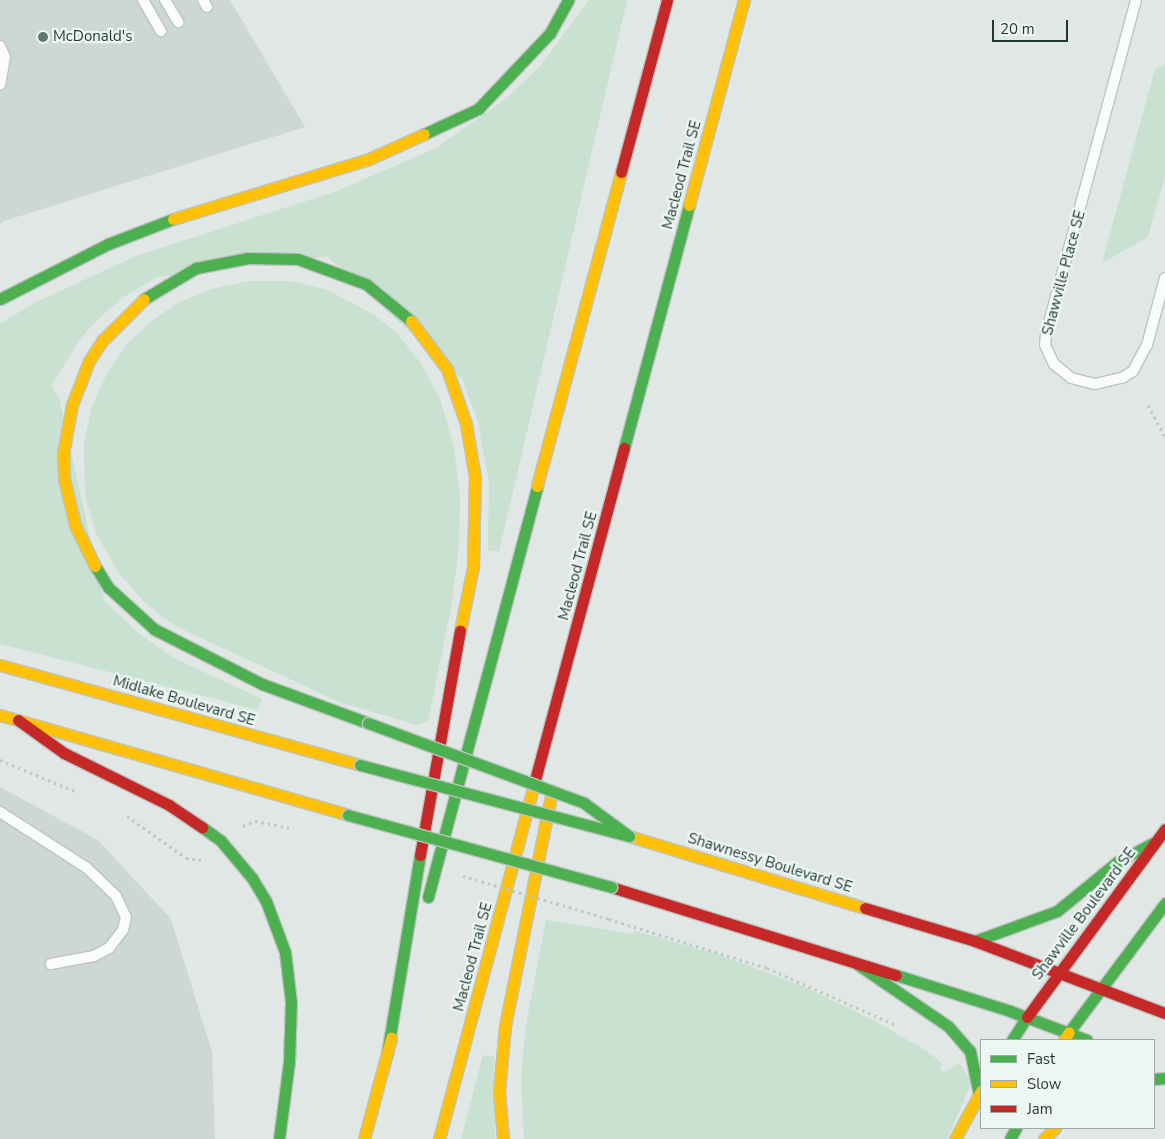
<!DOCTYPE html>
<html>
<head>
<meta charset="utf-8">
<style>
	body { margin:0 }
	#map { position:relative; width:1165px; height:1139px; overflow:hidden; background:#e0e7e4; font-family:"Nunito Sans",sans-serif }
	div>[style] { position:absolute }
	.built>* { inset:0; background:#cdd8d4 }
	.green>* { inset:0; background:#c8e1d1 }
	.path>* { height:3px; margin-top:-1.5px; transform-origin:0; background:repeating-linear-gradient(90deg,#bfc7c5 0 2.5px,transparent 0 6.5px) }
	.roads { filter:drop-shadow(1px 0 #bdc3c1) drop-shadow(-1px 0 #bdc3c1) drop-shadow(0 1px #bdc3c1) drop-shadow(0 -1px #bdc3c1) }
	.lane>* { height:10px; margin:-5px; padding:0 5px; transform-origin:5px; border-radius:5px; background:#fafbfb }
	.fast>* { height:11px; margin:-5.5px; padding:0 5.5px; transform-origin:5.5px; border-radius:5.5px; background:#4caf50 }
	.slow>* { height:11px; margin:-5.5px; padding:0 5.5px; transform-origin:5.5px; border-radius:5.5px; background:#ffc107 }
	.jam>* { height:11px; margin:-5.5px; padding:0 5.5px; transform-origin:5.5px; border-radius:5.5px; background:#c62828 }
	.path-bridge>* { height:3px; margin-top:-1.5px; transform-origin:0; background:repeating-linear-gradient(90deg,#bfc7c5 0 2.5px,transparent 0 6.5px) }
	.bridges { filter:drop-shadow(1px 0 #bcc5c2) drop-shadow(-1px 0 #bcc5c2) drop-shadow(0 1px #bcc5c2) drop-shadow(0 -1px #bcc5c2) }
	.fast-bridge>* { height:11px; margin:-5.5px; padding:0 5.5px; transform-origin:5.5px; border-radius:5.5px; background:#4caf50 }
	.dots>* { width:14px; height:14px; translate:-50% -50%; box-sizing:border-box; border:2px solid #edf6f2; border-radius:50% }
	span { translate:-50% -50%; white-space:nowrap; text-align:center; line-height:1.15; -webkit-text-stroke:4.5px #edf6f2; paint-order:stroke }
	.poi-label { font-size:15px; color:#1e3933 }
	.left { translate:0 -50%; text-align:left }
	.street-label { font-size:15px; color:#1e3933 }
	.legend { position:absolute; left:980px; top:1039px; width:175px; height:90px; box-sizing:border-box; background:#edf6f2; border:1px solid #9aaaa6; margin:0; padding:6px 9px; list-style:none; font-size:15px; color:#1e3933 }
	.legend li { display:flex; align-items:center; gap:10px; height:25px }
	.legend b { width:25px; border:1px solid #9aaaa6 }
	.scale { position:absolute; left:992px; top:20px; width:76px; height:22px; box-sizing:border-box; border:2px solid #1e3933; border-top:0; padding-left:6px; font-size:15px; line-height:18px; white-space:nowrap; color:#1e3933; -webkit-text-stroke:4px #edf6f2; paint-order:stroke }
</style>
</head>
<body>
<div id="map">
	<div class="built">
		<i style="clip-path:polygon(0 0,230px 0,305px 127px,4px 221px,0 225px)"></i>
		<i style="clip-path:polygon(0 787px,98px 840px,171px 919px,212px 1052px,215px 1139px,0 1139px)"></i>
	</div>
	<div class="green">
		<i style="clip-path:polygon(589px 0,627px 0,499px 552px,488px 550px,489px 483px,478px 422px,462px 379px,327px 256px,157px 277px,125px 296px,97px 320px,81px 338px,51px 386px,59px 398px,104px 600px,137px 632px,174px 658px,262px 699px,258px 710px,0 644px,0 324px,34px 303px,136px 256px,337px 191px,434px 149px,506px 99px,541px 65px)"></i>
		<i style="clip-path:polygon(1165px 64px,1165px 176px,1148px 237px,1102px 263px,1155px 69px)"></i>
		<i style="clip-path:polygon(249px 281px,291px 281px,327px 290px,373px 314px,397px 333px,422px 365px,440px 399px,454px 447px,460px 496px,459px 546px,452px 602px,428px 722px,417px 725px,339px 702px,175px 626px,143px 601px,119px 573px,96px 534px,85px 494px,84px 445px,91px 409px,108px 371px,129px 342px,154px 319px,178px 303px,211px 289px)"></i>
		<i style="clip-path:polygon(546px 920px,634px 934px,635px 931px,723px 956px,802px 986px,873px 1020px,930px 1053px,943px 1065px,940px 1067px,944px 1073px,959px 1063px,972px 1082px,947px 1139px,524px 1139px,521px 1079px,526px 1025px)"></i>
		<i style="clip-path:polygon(483px 1055px,494px 1057px,495px 1139px,461px 1139px)"></i>
	</div>
	<div class="path">
		<i style="left:1148px;top:405px;width:36px;rotate:62deg"></i>
		<i style="left:0;top:760px;width:83px;rotate:22.6deg"></i>
		<i style="left:127px;top:816px;width:72px;rotate:35.4deg"></i>
		<i style="left:186px;top:858px;width:16px;rotate:7deg"></i>
		<i style="left:243px;top:826px;width:13px;rotate:-23deg"></i>
		<i style="left:255px;top:821px;width:36px;rotate:11deg"></i>
		<i style="left:609px;top:919px;width:165px;rotate:17.2deg"></i>
		<i style="left:767px;top:968px;width:139px;rotate:23.8deg"></i>
	</div>
	<div class="roads">
		<div class="lane">
			<i style="left:143px;top:0;width:36px;rotate:60deg"></i>
			<i style="left:165px;top:0;width:26px;rotate:59deg"></i>
			<i style="left:203px;top:0;width:8px;rotate:60deg"></i>
			<i style="left:1136px;top:0;width:346px;rotate:105.1deg"></i>
			<i style="left:1046px;top:334px;width:11px;rotate:95deg"></i>
			<i style="left:1045px;top:345px;width:21px;rotate:65deg"></i>
			<i style="left:1054px;top:364px;width:22px;rotate:39deg"></i>
			<i style="left:1071px;top:378px;width:25px;rotate:14deg"></i>
			<i style="left:1095px;top:384px;width:28px;rotate:-13deg"></i>
			<i style="left:1122px;top:378px;width:13px;rotate:-32deg"></i>
			<i style="left:1133px;top:371px;width:30px;rotate:-62deg"></i>
			<i style="left:1147px;top:345px;width:69px;rotate:-75deg"></i>
			<i style="left:0;top:46px;width:12px;rotate:66deg"></i>
			<i style="left:5px;top:57px;width:28px;rotate:100deg"></i>
			<i style="left:0;top:812px;width:103px;rotate:32.8deg"></i>
			<i style="left:87px;top:868px;width:40px;rotate:44deg"></i>
			<i style="left:116px;top:896px;width:23px;rotate:65deg"></i>
			<i style="left:126px;top:917px;width:13px;rotate:103deg"></i>
			<i style="left:123px;top:930px;width:23px;rotate:128deg"></i>
			<i style="left:109px;top:948px;width:17px;rotate:152deg"></i>
			<i style="left:94px;top:956px;width:44px;rotate:169.5deg"></i>
		</div>
		<div class="fast">
			<i style="left:424px;top:134px;width:60px;rotate:-24.8deg"></i>
			<i style="left:478px;top:109px;width:105px;rotate:-46.5deg"></i>
			<i style="left:550px;top:33px;width:38px;rotate:-61deg"></i>
			<i style="left:0;top:299px;width:121px;rotate:-27deg"></i>
			<i style="left:108px;top:244px;width:70px;rotate:-21deg"></i>
			<i style="left:144px;top:299px;width:61px;rotate:-30.8deg"></i>
			<i style="left:196px;top:268px;width:53px;rotate:-10.9deg"></i>
			<i style="left:248px;top:258px;width:50px;rotate:1.1deg"></i>
			<i style="left:298px;top:259px;width:72px;rotate:20.2deg"></i>
			<i style="left:366px;top:284px;width:58px;rotate:39.4deg"></i>
			<i style="left:624px;top:448px;width:252px;rotate:-75deg"></i>
			<i style="left:95px;top:566px;width:26px;rotate:58deg"></i>
			<i style="left:109px;top:588px;width:61px;rotate:42.3deg"></i>
			<i style="left:154px;top:629px;width:121px;rotate:27deg"></i>
			<i style="left:262px;top:684px;width:113px;rotate:20.2deg"></i>
			<i style="left:202px;top:827px;width:24px;rotate:36deg"></i>
			<i style="left:221px;top:841px;width:48px;rotate:50deg"></i>
			<i style="left:252px;top:878px;width:27px;rotate:59deg"></i>
			<i style="left:266px;top:901px;width:54px;rotate:69.6deg"></i>
			<i style="left:285px;top:952px;width:50px;rotate:83.2deg"></i>
			<i style="left:291px;top:1002px;width:60px;rotate:91.9deg"></i>
			<i style="left:289px;top:1062px;width:78px;rotate:97.4deg"></i>
			<i style="left:428px;top:897px;width:425px;rotate:-75.1deg"></i>
			<i style="left:975px;top:941px;width:87px;rotate:-20.1deg"></i>
			<i style="left:1057px;top:911px;width:77px;rotate:-39.2deg"></i>
			<i style="left:1117px;top:862px;width:41px;rotate:-27.8deg"></i>
			<i style="left:857px;top:964px;width:110px;rotate:34.3deg"></i>
			<i style="left:948px;top:1026px;width:33px;rotate:49deg"></i>
			<i style="left:970px;top:1051px;width:45px;rotate:78.4deg"></i>
			<i style="left:896px;top:975px;width:120px;rotate:17.5deg"></i>
			<i style="left:1010px;top:1011px;width:82px;rotate:20.6deg"></i>
			<i style="left:1069px;top:1032px;width:161px;rotate:-53.3deg"></i>
			<i style="left:1012px;top:1040px;width:27px;rotate:-57deg"></i>
			<i style="left:387px;top:1054px;width:202px;rotate:-80.6deg"></i>
			<i style="left:1154px;top:1079px;width:11px;rotate:-5deg"></i>
			<i style="left:1010px;top:1139px;width:13px;rotate:-61deg"></i>
		</div>
		<div class="slow">
			<i style="left:689px;top:205px;width:212px;rotate:-75deg"></i>
			<i style="left:173px;top:219px;width:205px;rotate:-17deg"></i>
			<i style="left:369px;top:159px;width:60px;rotate:-24.4deg"></i>
			<i style="left:411px;top:321px;width:60px;rotate:53.1deg"></i>
			<i style="left:447px;top:369px;width:58px;rotate:70.9deg"></i>
			<i style="left:466px;top:424px;width:54px;rotate:80.4deg"></i>
			<i style="left:475px;top:477px;width:90px;rotate:91.3deg"></i>
			<i style="left:473px;top:567px;width:65px;rotate:101.5deg"></i>
			<i style="left:537px;top:486px;width:325px;rotate:-75deg"></i>
			<i style="left:95px;top:566px;width:46px;rotate:-116deg"></i>
			<i style="left:75px;top:525px;width:48px;rotate:-103.2deg"></i>
			<i style="left:64px;top:478px;width:24px;rotate:-92deg"></i>
			<i style="left:63px;top:454px;width:50px;rotate:-79.6deg"></i>
			<i style="left:72px;top:405px;width:47px;rotate:-68.9deg"></i>
			<i style="left:89px;top:361px;width:24px;rotate:-57deg"></i>
			<i style="left:102px;top:341px;width:59px;rotate:-45deg"></i>
			<i style="left:0;top:665px;width:374px;rotate:15.5deg"></i>
			<i style="left:0;top:715px;width:362px;rotate:16deg"></i>
			<i style="left:629px;top:836px;width:247px;rotate:17deg"></i>
			<i style="left:1064px;top:1040px;width:9px;rotate:-58deg"></i>
			<i style="left:364px;top:1139px;width:105px;rotate:-75deg"></i>
			<i style="left:439px;top:1139px;width:372px;rotate:-75deg"></i>
			<i style="left:503px;top:1139px;width:48px;rotate:-94.8deg"></i>
			<i style="left:499px;top:1091px;width:65px;rotate:-84.7deg"></i>
			<i style="left:505px;top:1026px;width:240px;rotate:-78.7deg"></i>
			<i style="left:955px;top:1139px;width:55px;rotate:-61.6deg"></i>
			<i style="left:1044px;top:1139px;width:16px;rotate:-45deg"></i>
		</div>
		<div class="jam">
			<i style="left:621px;top:172px;width:178px;rotate:-75deg"></i>
			<i style="left:18px;top:720px;width:57px;rotate:35.7deg"></i>
			<i style="left:64px;top:753px;width:117px;rotate:26.3deg"></i>
			<i style="left:169px;top:805px;width:40px;rotate:34deg"></i>
			<i style="left:535px;top:780px;width:344px;rotate:-75deg"></i>
			<i style="left:420px;top:855px;width:228px;rotate:-79.9deg"></i>
			<i style="left:611px;top:887px;width:298px;rotate:17.2deg"></i>
			<i style="left:865px;top:908px;width:115px;rotate:16.7deg"></i>
			<i style="left:975px;top:941px;width:203px;rotate:20.8deg"></i>
			<i style="left:1027px;top:1017px;width:233px;rotate:-53.7deg"></i>
		</div>
	</div>
	<div class="path-bridge">
		<i style="left:463px;top:876px;width:152px;rotate:16.4deg"></i>
	</div>
	<div class="bridges">
		<div class="fast-bridge">
			<i style="left:368px;top:723px;width:230px;rotate:20.3deg"></i>
			<i style="left:584px;top:803px;width:56px;rotate:36.3deg"></i>
			<i style="left:360px;top:765px;width:278px;rotate:14.8deg"></i>
			<i style="left:348px;top:815px;width:273px;rotate:15.3deg"></i>
		</div>
	</div>
	<div class="dots">
		<i style="left:43px;top:37px;background:#627671"></i>
	</div>
	<div class="poi-label">
		<span class="left" style="left:53px;top:37px">McDonald's</span>
	</div>
	<div class="street-label">
		<span style="left:682px;top:175px;rotate:-75deg">Macleod Trail SE</span>
		<span style="left:1064px;top:273px;rotate:-75deg">Shawville Place SE</span>
		<span style="left:578px;top:566px;rotate:-75deg">Macleod Trail SE</span>
		<span style="left:184px;top:701px;rotate:16deg">Midlake Boulevard SE</span>
		<span style="left:770px;top:863px;rotate:17deg">Shawnessy Boulevard SE</span>
		<span style="left:1084px;top:914px;rotate:-53deg">Shawville Boulevard SE</span>
		<span style="left:473px;top:957px;rotate:-75deg">Macleod Trail SE</span>
	</div>
	<ul class="legend">
	<li><b style="height:6px;background:#4caf50"></b>Fast</li>
	<li><b style="height:6px;background:#ffc107"></b>Slow</li>
	<li><b style="height:6px;background:#c62828"></b>Jam</li>
	</ul>
	<div class="scale">20 m</div>
</div>
</body>
</html>
